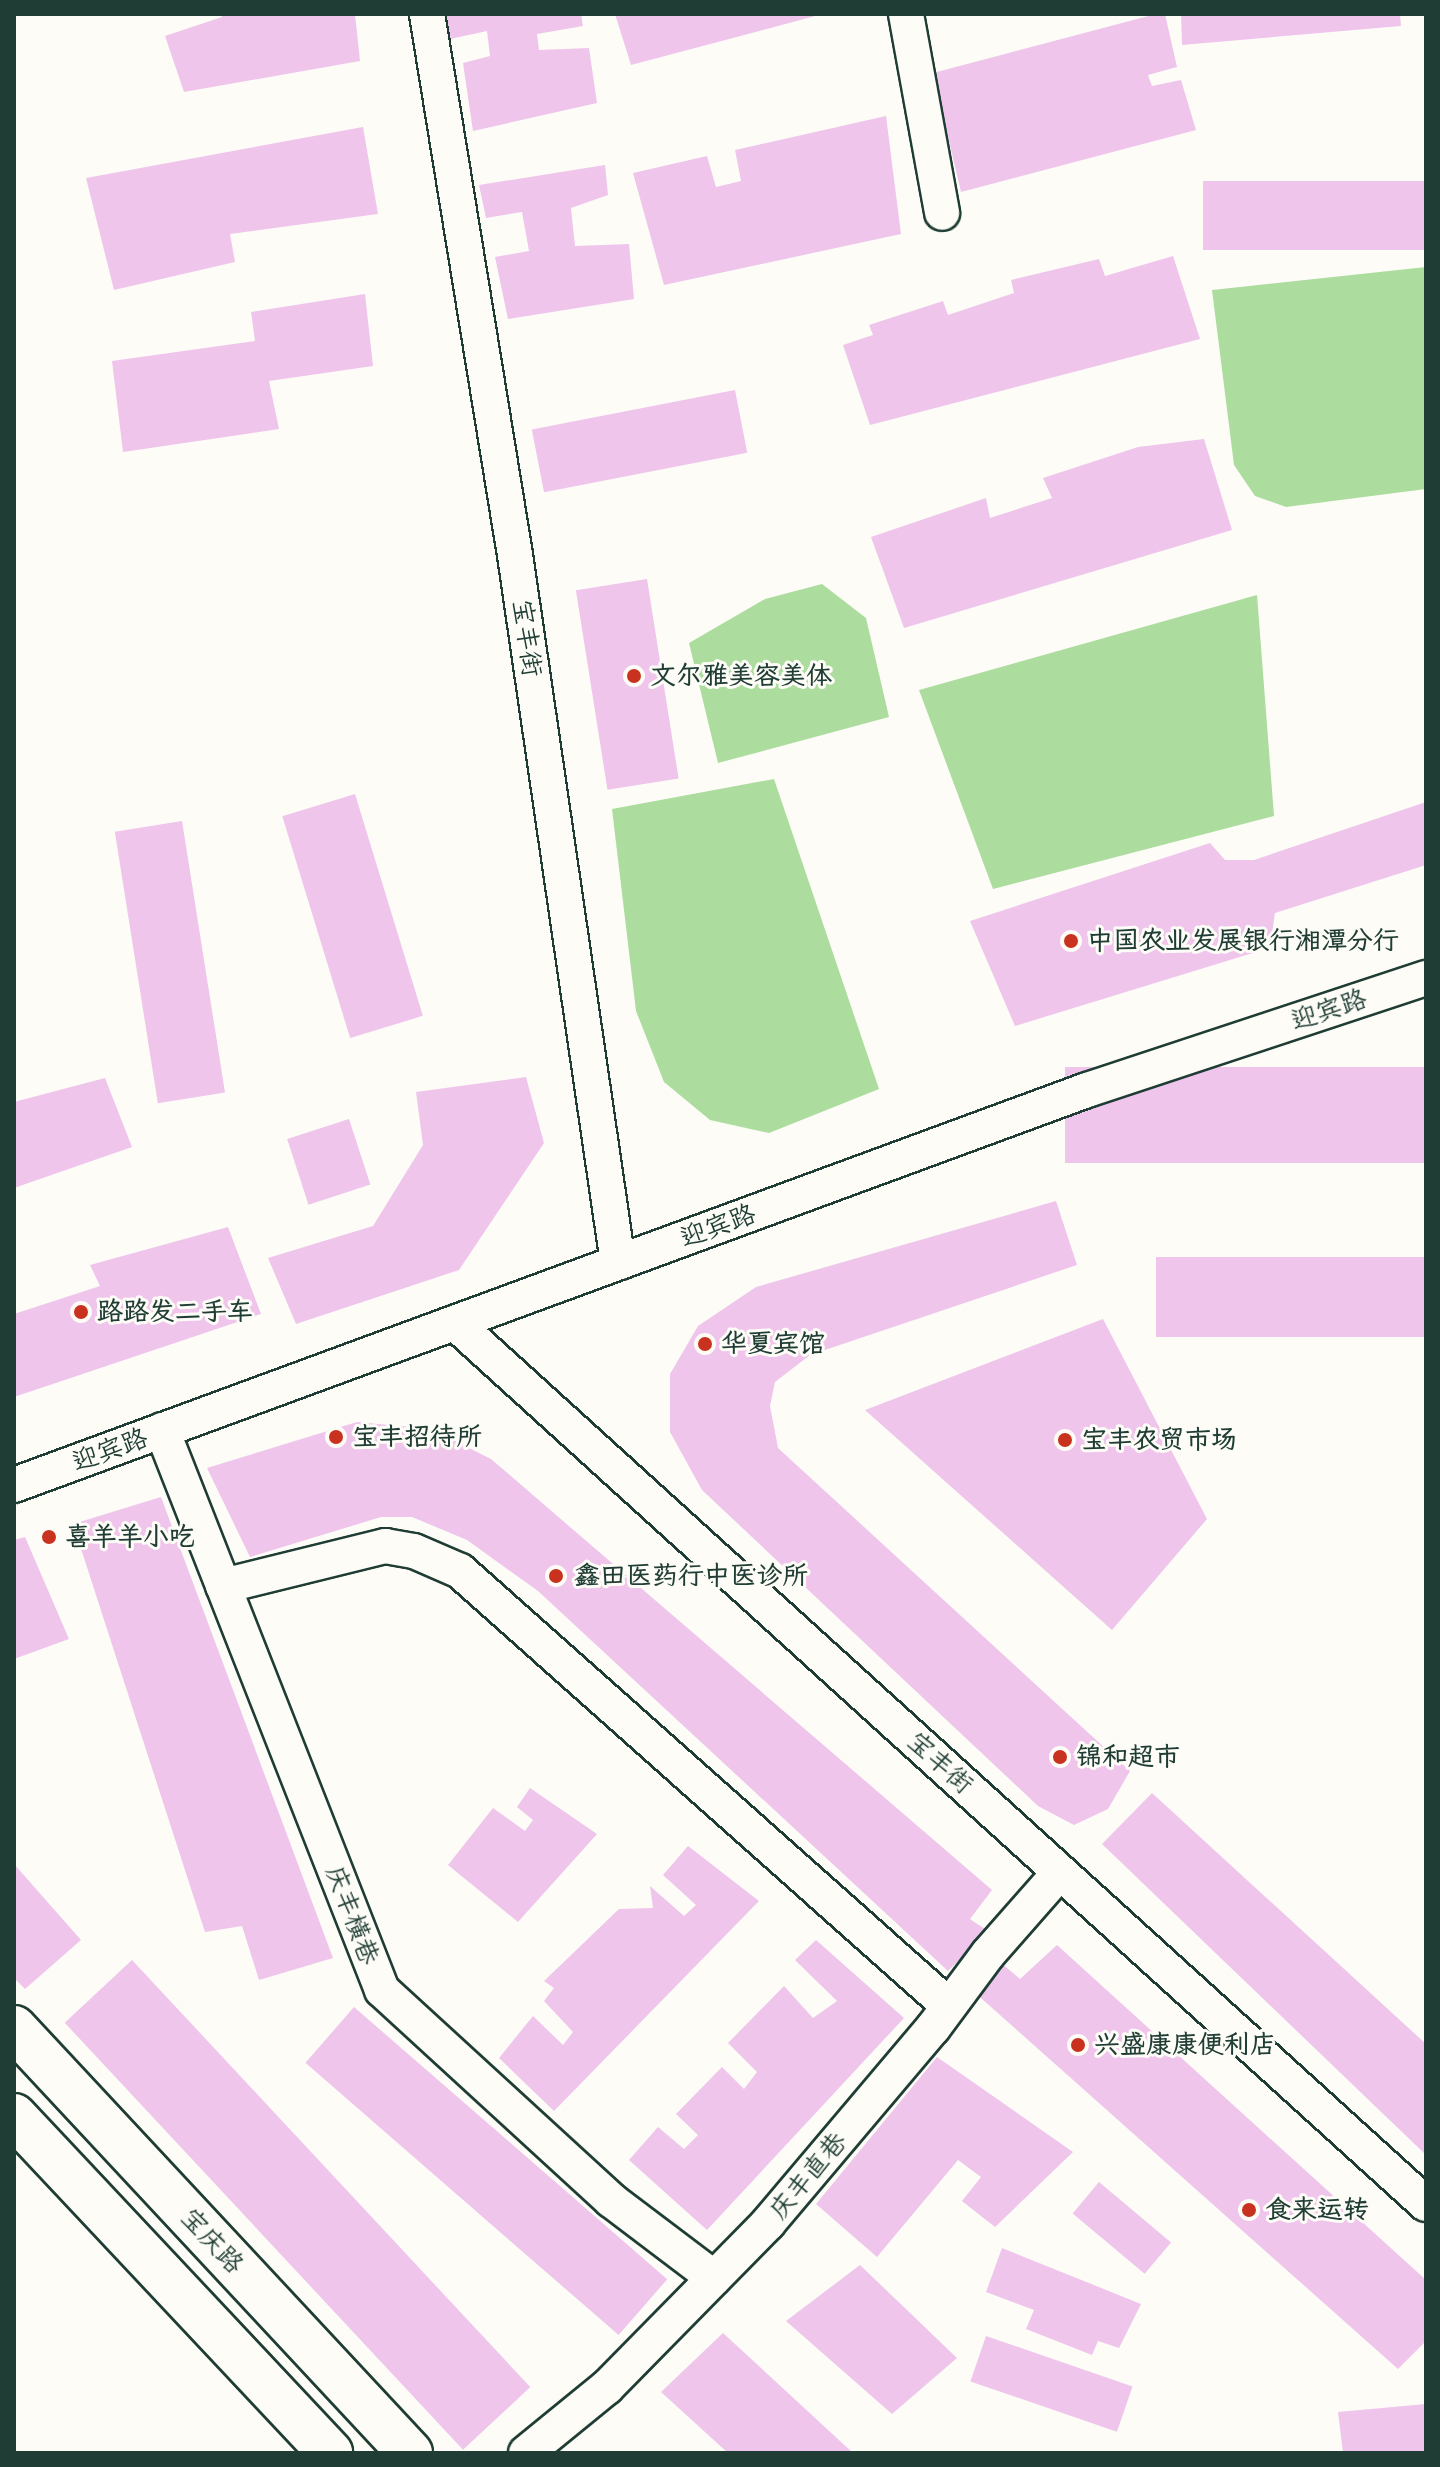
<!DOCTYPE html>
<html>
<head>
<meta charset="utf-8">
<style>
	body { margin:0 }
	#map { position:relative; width:1440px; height:2467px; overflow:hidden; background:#fdfcf7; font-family:Itim,"LXGW WenKai TC",sans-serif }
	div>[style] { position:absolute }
	.green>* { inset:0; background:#acdd9e }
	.building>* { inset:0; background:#efc5ec; transform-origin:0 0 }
	.roads { filter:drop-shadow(2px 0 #1f3d34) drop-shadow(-2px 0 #1f3d34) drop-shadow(0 2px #1f3d34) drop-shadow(0 -2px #1f3d34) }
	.street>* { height:34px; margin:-17px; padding:0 17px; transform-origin:17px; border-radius:17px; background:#fdfcf7 }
	.secondary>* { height:44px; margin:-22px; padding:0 22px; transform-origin:22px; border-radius:22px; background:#fdfcf7 }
	.dots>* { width:22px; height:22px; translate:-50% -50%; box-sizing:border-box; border:4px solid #fdfcf7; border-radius:50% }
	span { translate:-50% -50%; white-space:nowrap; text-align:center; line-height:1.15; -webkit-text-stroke:6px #fdfcf7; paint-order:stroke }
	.street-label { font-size:26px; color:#1f3d34 }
	.poi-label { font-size:26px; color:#1f3d34; font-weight:700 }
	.left { translate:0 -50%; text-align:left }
	.frame { position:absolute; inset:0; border:16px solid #1f3d34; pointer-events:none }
</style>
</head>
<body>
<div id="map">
	<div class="green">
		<i style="clip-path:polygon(1426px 267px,1426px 489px,1286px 507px,1255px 496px,1234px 465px,1212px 290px)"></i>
		<i style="clip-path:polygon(822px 584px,866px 618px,889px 717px,718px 763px,689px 643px,765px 599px)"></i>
		<i style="clip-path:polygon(1257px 595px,1274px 816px,993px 889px,919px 690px)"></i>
		<i style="clip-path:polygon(774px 779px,879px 1089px,769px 1133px,710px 1120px,664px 1082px,636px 1011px,612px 809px)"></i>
	</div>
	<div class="building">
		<i style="clip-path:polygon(221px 14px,355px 14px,360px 61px,184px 92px,165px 36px,222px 17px)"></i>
		<i style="clip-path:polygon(446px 14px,581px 14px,583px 26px,537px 34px,539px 50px,589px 48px,597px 103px,473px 131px,463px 63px,490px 56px,487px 31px,450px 39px)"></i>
		<i style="clip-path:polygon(615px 14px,819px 14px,819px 15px,631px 65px)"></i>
		<i style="clip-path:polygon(1156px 14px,1165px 14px,1177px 67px,1148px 75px,1152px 86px,1181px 80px,1196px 130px,961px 192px,933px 73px)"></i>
		<i style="clip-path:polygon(1181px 14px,1400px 14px,1401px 26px,1182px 45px)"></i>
		<i style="clip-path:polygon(886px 116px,901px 234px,664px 285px,633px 173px,707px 156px,716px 187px,741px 181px,735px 150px)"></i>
		<i style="clip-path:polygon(363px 127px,378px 214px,230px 234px,235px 262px,114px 290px,86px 178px)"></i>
		<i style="clip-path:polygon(605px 165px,608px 195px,571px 208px,575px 246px,629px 244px,634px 299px,508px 319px,495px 257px,529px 251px,522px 212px,486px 218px,479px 185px)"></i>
		<i style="left:1426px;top:181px;width:69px;height:223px;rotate:90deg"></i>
		<i style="clip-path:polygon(1173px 256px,1200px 339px,870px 425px,843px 345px,873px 335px,869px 325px,943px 301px,948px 315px,1014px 293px,1011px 280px,1099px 259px,1105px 276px)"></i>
		<i style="clip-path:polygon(365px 294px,373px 366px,269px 381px,279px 429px,123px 452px,112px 361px,255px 341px,251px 312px)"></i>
		<i style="left:735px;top:390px;width:64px;height:207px;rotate:79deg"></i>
		<i style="clip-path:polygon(1204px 439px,1232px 530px,904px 628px,871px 537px,986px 498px,990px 518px,1052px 498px,1043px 478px,1138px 447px)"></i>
		<i style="left:647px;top:579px;width:202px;height:72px;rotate:81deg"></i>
		<i style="left:355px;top:794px;width:232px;height:76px;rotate:73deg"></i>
		<i style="clip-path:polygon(1426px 802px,1426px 865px,1275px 913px,1272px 934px,1256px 952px,1015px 1026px,970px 921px,1210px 843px,1225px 860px,1254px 860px)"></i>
		<i style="left:182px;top:821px;width:275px;height:68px;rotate:81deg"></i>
		<i style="left:1426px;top:1067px;width:96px;height:361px;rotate:90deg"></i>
		<i style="clip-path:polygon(526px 1077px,544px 1143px,459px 1270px,296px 1324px,268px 1258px,373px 1226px,423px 1145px,416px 1092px)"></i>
		<i style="clip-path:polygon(105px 1078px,132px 1147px,14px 1188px,14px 1102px)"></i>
		<i style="left:349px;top:1119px;width:69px;height:65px;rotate:72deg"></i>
		<i style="clip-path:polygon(1056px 1201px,1077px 1265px,810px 1355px,775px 1382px,770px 1406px,778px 1448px,1130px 1771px,1108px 1809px,1074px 1825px,1038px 1806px,702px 1490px,670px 1432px,670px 1374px,698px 1326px,756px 1287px)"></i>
		<i style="clip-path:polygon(228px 1227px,261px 1314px,14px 1397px,14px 1314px,100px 1286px,90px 1265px)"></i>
		<i style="left:1426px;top:1257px;width:80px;height:270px;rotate:90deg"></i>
		<i style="clip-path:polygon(1103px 1319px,1207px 1519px,1112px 1630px,865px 1410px)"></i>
		<i style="clip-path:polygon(357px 1422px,410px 1427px,453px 1440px,491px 1459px,992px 1890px,970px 1919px,988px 1931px,948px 1971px,538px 1591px,467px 1540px,412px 1517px,381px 1517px,250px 1557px,207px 1468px)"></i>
		<i style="clip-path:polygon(161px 1497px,333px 1958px,259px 1980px,242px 1926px,205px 1932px,73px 1524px)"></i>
		<i style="clip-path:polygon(25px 1537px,69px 1639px,14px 1659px,14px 1540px)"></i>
		<i style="clip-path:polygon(530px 1788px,597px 1834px,518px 1922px,448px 1865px,493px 1808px,525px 1831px,533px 1820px,517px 1807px)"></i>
		<i style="clip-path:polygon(1152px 1793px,1426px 2044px,1426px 2155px,1102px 1844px)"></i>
		<i style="clip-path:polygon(688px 1846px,759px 1901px,554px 2111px,499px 2058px,533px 2016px,563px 2045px,573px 2032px,544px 2001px,554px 1988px,544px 1981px,619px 1909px,653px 1908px,650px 1886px,684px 1916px,696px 1905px,663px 1875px)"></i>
		<i style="clip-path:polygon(14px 1864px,81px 1940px,25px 1989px,14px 1978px)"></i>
		<i style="clip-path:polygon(816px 1940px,904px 2018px,707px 2230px,629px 2160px,658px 2127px,684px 2149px,698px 2135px,676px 2114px,722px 2067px,744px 2089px,757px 2072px,728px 2043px,784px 1986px,813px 2018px,837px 2001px,795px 1960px)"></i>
		<i style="clip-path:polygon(1057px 1945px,1426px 2280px,1426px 2341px,1398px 2369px,973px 1991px,1000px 1962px,1020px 1979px)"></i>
		<i style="left:132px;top:1960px;width:584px;height:92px;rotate:47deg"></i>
		<i style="left:354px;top:2007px;width:415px;height:74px;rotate:41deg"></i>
		<i style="clip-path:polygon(937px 2057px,1073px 2152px,995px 2227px,962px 2201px,981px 2177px,958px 2160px,877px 2257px,816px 2204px)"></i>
		<i style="left:1099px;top:2182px;width:94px;height:41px;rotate:40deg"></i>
		<i style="clip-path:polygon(1002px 2248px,1141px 2304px,1119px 2348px,1098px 2341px,1092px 2355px,1026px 2329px,1034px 2310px,986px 2292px)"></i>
		<i style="clip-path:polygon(860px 2265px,957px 2358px,892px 2414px,786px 2321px)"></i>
		<i style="clip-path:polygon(723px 2333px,853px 2453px,728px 2453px,661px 2392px)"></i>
		<i style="left:986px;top:2336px;width:155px;height:48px;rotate:19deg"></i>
		<i style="clip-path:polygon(1426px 2404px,1426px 2453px,1343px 2453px,1338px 2412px)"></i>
	</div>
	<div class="roads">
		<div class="street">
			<i style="left:427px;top:14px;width:548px;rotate:80.76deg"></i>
			<i style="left:515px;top:555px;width:715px;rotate:81.72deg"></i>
			<i style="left:906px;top:14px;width:202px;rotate:79.7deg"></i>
			<i style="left:455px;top:1323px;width:1311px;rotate:42.22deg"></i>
			<i style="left:162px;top:1430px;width:602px;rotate:68.55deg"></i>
			<i style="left:382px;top:1990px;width:311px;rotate:42.5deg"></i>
			<i style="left:611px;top:2200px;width:129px;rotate:37.1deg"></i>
			<i style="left:14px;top:1485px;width:1143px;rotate:-20.21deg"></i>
			<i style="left:1087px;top:1090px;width:357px;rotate:-18.3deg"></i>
			<i style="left:223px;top:1586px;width:167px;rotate:-13.9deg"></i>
			<i style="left:385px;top:1546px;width:29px;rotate:10deg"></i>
			<i style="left:414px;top:1551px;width:50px;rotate:23.5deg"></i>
			<i style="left:460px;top:1571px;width:654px;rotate:41.66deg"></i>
			<i style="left:526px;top:2453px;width:104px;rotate:-39.2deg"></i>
			<i style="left:607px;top:2387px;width:230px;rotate:-45.5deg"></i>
			<i style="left:768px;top:2223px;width:255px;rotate:-49.8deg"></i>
			<i style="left:933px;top:2028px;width:92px;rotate:-53.4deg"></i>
			<i style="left:988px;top:1954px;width:109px;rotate:-48.7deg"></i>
		</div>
		<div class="secondary">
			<i style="left:14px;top:2028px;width:581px;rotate:47.02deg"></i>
			<i style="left:14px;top:2116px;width:462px;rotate:46.8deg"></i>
		</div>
	</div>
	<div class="dots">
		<i style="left:634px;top:676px;background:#c8321e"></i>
		<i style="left:1071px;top:941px;background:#c8321e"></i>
		<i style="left:81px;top:1312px;background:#c8321e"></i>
		<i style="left:705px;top:1344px;background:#c8321e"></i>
		<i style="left:336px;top:1437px;background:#c8321e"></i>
		<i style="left:1065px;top:1440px;background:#c8321e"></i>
		<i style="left:49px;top:1537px;background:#c8321e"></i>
		<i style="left:556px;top:1576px;background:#c8321e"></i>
		<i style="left:1060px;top:1757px;background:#c8321e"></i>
		<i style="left:1078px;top:2045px;background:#c8321e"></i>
		<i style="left:1249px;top:2210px;background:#c8321e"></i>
	</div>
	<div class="street-label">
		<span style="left:527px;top:638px;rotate:82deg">宝丰街</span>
		<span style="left:1329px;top:1010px;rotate:-18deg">迎宾路</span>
		<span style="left:718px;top:1226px;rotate:-20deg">迎宾路</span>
		<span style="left:110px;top:1450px;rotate:-20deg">迎宾路</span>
		<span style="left:940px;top:1763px;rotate:42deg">宝丰街</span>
		<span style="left:352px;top:1915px;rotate:69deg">庆丰横巷</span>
		<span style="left:808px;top:2176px;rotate:-50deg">庆丰直巷</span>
		<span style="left:212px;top:2241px;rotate:47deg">宝庆路</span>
	</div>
	<div class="poi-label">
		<span class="left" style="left:650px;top:676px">文尔雅美容美体</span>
		<span class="left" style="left:1087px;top:941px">中国农业发展银行湘潭分行</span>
		<span class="left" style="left:97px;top:1312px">路路发二手车</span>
		<span class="left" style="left:721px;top:1344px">华夏宾馆</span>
		<span class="left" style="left:352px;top:1437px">宝丰招待所</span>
		<span class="left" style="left:1081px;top:1440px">宝丰农贸市场</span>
		<span class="left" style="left:65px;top:1537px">喜羊羊小吃</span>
		<span class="left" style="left:574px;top:1576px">鑫田医药行中医诊所</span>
		<span class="left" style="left:1076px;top:1757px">锦和超市</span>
		<span class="left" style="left:1094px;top:2045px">兴盛康康便利店</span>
		<span class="left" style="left:1265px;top:2210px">食来运转</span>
	</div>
	<div class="frame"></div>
</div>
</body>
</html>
